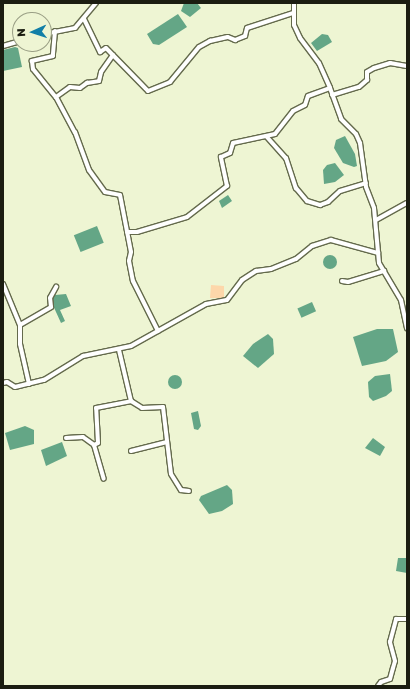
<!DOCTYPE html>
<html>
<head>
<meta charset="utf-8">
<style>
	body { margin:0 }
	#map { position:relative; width:410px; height:689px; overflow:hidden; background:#eef5d3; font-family:"Golos Text",sans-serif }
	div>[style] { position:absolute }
	.green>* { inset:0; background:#fdd7aa }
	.water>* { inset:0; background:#64a686; transform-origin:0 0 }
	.round { border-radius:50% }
	.roads { filter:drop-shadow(1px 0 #646a4c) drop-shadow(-1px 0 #646a4c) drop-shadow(0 1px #646a4c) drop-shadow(0 -1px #646a4c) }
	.minor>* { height:4px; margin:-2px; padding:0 2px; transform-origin:2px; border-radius:2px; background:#fff }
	span { translate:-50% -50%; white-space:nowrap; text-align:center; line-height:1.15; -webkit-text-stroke:4px #eef5d3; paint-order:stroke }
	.frame { position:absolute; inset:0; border:4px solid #1b1d11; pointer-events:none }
	.north { position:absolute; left:12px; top:12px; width:40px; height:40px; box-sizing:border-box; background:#eef5d3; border:1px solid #9a9f85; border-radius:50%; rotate:267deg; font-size:11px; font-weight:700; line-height:16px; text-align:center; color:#1b1d11 }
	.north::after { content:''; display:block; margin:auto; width:14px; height:18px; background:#127fa7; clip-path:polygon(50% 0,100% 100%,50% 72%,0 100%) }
</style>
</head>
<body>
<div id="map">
	<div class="green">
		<i style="clip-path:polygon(211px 285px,224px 286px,224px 298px,210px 298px)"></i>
	</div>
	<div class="water">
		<i style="clip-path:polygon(184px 3px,197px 3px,201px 8px,190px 17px,181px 11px)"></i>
		<i style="clip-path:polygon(178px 14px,187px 27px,159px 45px,153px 44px,147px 34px)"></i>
		<i style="clip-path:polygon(322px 34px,328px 35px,332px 42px,317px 51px,311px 43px)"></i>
		<i style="clip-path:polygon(15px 47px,18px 48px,22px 67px,3px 71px,3px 50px)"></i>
		<i style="clip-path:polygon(345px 136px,355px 154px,357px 166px,354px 167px,343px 163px,334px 148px,336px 140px)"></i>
		<i style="clip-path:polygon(335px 163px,344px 175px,335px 182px,324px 184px,323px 170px,327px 165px)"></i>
		<i style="clip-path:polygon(228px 195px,232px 201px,222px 208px,219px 201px)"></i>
		<i style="left:97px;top:226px;width:18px;height:25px;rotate:68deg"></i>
		<i class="round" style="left:323px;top:255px;width:14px;height:14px"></i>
		<i style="clip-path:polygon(66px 294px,71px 306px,60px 310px,65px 321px,61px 323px,51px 301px,55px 295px)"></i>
		<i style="left:312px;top:302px;width:10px;height:16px;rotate:66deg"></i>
		<i style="clip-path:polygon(377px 329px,393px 329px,398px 352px,386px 361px,362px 366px,353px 337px)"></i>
		<i style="clip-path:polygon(268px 334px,273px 339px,274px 354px,258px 368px,243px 356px,253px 344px)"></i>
		<i style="clip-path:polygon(390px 374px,392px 391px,386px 396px,373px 401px,369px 397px,368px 382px,375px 376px)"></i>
		<i class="round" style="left:168px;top:375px;width:14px;height:14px"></i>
		<i style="clip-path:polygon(198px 411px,201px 426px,198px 430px,194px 429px,191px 413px)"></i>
		<i style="clip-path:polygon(25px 426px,34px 430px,34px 444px,10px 450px,5px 433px)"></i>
		<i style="clip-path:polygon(373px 438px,385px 447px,380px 456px,365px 448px)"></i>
		<i style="clip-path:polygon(62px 442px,67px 456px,46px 466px,41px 450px)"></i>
		<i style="clip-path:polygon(227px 485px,232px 490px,233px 504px,222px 511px,209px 514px,199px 500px,201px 496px)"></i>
		<i style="clip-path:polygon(398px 558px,407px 558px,407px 573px,396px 571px)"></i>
	</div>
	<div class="roads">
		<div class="minor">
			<i style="left:294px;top:3px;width:22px;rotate:90deg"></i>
			<i style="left:294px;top:25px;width:14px;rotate:65deg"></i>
			<i style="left:300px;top:38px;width:31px;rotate:53deg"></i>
			<i style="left:319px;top:63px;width:27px;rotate:66deg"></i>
			<i style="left:84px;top:19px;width:37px;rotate:64deg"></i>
			<i style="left:100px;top:52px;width:7px;rotate:-34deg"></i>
			<i style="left:106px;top:48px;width:60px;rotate:45.7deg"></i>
			<i style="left:148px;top:91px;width:24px;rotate:-22deg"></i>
			<i style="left:170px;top:82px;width:45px;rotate:-50.4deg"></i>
			<i style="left:199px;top:47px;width:13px;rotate:-29deg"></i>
			<i style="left:210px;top:41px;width:18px;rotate:-13deg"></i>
			<i style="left:228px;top:37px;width:8px;rotate:23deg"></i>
			<i style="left:235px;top:40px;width:11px;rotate:-22deg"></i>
			<i style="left:245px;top:36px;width:8px;rotate:-76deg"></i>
			<i style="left:247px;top:28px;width:48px;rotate:-18.1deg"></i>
			<i style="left:55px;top:31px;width:25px;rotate:95deg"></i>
			<i style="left:53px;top:56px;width:22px;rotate:167deg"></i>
			<i style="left:32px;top:61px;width:8px;rotate:83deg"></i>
			<i style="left:33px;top:69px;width:36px;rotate:51deg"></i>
			<i style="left:56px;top:97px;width:40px;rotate:62deg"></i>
			<i style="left:75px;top:132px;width:40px;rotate:69.8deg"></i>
			<i style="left:89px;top:170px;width:27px;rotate:54deg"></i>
			<i style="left:105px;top:192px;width:15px;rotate:11deg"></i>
			<i style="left:120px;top:195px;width:58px;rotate:79.1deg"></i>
			<i style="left:131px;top:252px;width:9px;rotate:103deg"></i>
			<i style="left:129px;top:261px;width:20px;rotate:79deg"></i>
			<i style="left:133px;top:281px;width:56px;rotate:63.4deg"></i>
			<i style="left:44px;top:34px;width:32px;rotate:-11deg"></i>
			<i style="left:75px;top:28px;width:33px;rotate:-50deg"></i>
			<i style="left:3px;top:46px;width:18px;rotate:-16deg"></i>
			<i style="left:332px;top:95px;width:28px;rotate:-17deg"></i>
			<i style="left:359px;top:87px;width:11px;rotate:-41deg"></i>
			<i style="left:367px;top:80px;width:8px;rotate:-90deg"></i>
			<i style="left:367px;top:72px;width:8px;rotate:-30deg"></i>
			<i style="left:374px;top:68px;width:17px;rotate:-17deg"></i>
			<i style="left:390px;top:63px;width:17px;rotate:10deg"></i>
			<i style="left:56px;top:97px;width:17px;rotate:-36deg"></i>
			<i style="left:70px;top:87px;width:10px;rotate:6deg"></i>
			<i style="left:80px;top:88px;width:9px;rotate:-36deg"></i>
			<i style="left:87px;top:83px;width:12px;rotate:-9deg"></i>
			<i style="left:99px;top:81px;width:9px;rotate:-77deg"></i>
			<i style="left:101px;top:72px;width:21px;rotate:-55deg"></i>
			<i style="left:266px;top:136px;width:30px;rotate:48deg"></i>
			<i style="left:286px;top:158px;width:32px;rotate:72deg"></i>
			<i style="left:296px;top:188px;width:17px;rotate:50deg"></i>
			<i style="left:307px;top:201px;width:14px;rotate:17deg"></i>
			<i style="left:320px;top:205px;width:9px;rotate:-21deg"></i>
			<i style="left:328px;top:202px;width:16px;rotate:-43deg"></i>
			<i style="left:340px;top:191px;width:27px;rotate:-17deg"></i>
			<i style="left:376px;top:220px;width:35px;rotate:-29deg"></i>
			<i style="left:127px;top:232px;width:10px"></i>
			<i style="left:137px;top:232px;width:52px;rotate:-16.7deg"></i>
			<i style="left:187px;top:217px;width:51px;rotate:-37.8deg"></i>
			<i style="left:227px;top:186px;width:30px;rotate:-102deg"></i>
			<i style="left:221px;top:157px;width:10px;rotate:-24deg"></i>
			<i style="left:230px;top:153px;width:10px;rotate:-73deg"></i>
			<i style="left:233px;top:143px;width:43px;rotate:-12.1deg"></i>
			<i style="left:275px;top:134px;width:29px;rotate:-52deg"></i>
			<i style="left:293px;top:111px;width:13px;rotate:-27deg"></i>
			<i style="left:305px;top:105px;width:9px;rotate:-72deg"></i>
			<i style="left:308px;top:96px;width:23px;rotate:-20deg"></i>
			<i style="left:330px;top:88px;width:33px;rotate:70deg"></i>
			<i style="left:341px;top:119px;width:21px;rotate:45deg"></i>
			<i style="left:356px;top:134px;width:10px;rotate:66deg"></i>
			<i style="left:360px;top:143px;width:44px;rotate:82.2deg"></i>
			<i style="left:366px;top:187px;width:22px;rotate:69deg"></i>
			<i style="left:374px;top:208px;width:55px;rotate:84.8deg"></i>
			<i style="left:379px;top:263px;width:43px;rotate:59.3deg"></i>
			<i style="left:401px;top:300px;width:29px;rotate:78deg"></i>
			<i style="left:342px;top:281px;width:6px;rotate:9deg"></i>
			<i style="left:348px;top:282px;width:38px;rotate:-17deg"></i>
			<i style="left:3px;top:284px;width:44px;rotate:67.5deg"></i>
			<i style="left:20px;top:325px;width:19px;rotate:90deg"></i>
			<i style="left:20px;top:344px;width:41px;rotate:77.3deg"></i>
			<i style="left:20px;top:325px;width:36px;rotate:-30deg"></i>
			<i style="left:51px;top:307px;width:9px;rotate:-96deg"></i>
			<i style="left:50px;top:298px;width:13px;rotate:-61deg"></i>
			<i style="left:119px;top:350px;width:52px;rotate:76.8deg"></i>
			<i style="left:131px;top:401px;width:13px;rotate:32deg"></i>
			<i style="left:142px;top:408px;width:21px;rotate:-3deg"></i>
			<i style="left:163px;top:407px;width:67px;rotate:83.2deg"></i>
			<i style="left:171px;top:474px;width:19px;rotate:58deg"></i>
			<i style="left:181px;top:490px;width:8px;rotate:7deg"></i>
			<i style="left:3px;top:383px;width:4px;rotate:-14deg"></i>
			<i style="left:7px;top:382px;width:9px;rotate:32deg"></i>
			<i style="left:15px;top:387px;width:30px;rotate:-14deg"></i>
			<i style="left:44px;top:380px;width:46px;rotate:-31.6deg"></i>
			<i style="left:83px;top:356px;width:49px;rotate:-11.8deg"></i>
			<i style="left:131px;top:346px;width:86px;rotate:-29.2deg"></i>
			<i style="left:206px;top:304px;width:21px;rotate:-11deg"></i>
			<i style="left:227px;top:300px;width:25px;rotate:-53deg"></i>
			<i style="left:242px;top:280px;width:17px;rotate:-33deg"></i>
			<i style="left:256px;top:271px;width:15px;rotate:-8deg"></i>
			<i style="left:271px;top:269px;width:27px;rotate:-22deg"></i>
			<i style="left:296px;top:259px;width:21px;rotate:-39deg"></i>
			<i style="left:312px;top:246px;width:20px;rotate:-18deg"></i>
			<i style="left:331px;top:240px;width:49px;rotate:15.5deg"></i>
			<i style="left:66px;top:438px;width:17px;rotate:-3deg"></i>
			<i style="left:83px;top:437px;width:14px;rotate:36deg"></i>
			<i style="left:94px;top:445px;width:4px;rotate:-27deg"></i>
			<i style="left:98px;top:443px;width:35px;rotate:-93deg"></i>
			<i style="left:96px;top:408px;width:36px;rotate:-11deg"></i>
			<i style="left:94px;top:445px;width:35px;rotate:74deg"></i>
			<i style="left:131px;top:451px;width:37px;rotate:-14deg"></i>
			<i style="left:378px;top:686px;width:5px;rotate:-53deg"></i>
			<i style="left:381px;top:682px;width:9px;rotate:-18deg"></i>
			<i style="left:390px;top:679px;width:11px;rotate:-75deg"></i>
			<i style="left:393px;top:668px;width:7px;rotate:-74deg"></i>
			<i style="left:395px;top:661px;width:20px;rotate:-105deg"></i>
			<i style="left:390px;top:642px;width:24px;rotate:-75deg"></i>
			<i style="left:396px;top:619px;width:11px"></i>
		</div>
	</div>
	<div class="frame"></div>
	<div class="north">N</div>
</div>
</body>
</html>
